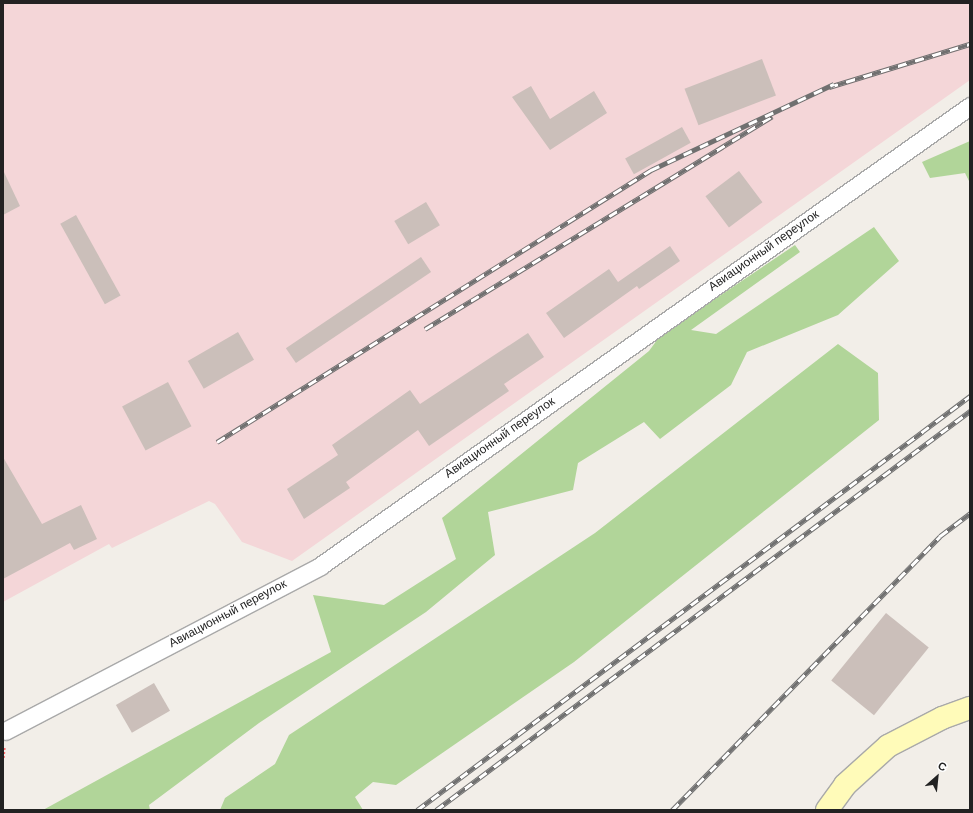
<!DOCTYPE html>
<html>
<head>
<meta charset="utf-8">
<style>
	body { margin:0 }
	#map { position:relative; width:973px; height:813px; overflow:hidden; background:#f2eee8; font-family:Helvetica,sans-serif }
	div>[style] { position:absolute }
	.commercial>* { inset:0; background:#f4d6d8 }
	.forest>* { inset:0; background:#b1d599 }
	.building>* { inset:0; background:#cbbfba; transform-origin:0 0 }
	.path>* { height:2.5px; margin-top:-1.25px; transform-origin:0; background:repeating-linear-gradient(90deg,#ff6c6d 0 2px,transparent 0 4px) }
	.roads { filter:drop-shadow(1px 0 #a9a9a9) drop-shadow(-1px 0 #a9a9a9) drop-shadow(0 1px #a9a9a9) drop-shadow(0 -1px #a9a9a9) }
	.street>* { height:17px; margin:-8.5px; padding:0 8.5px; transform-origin:8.5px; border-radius:8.5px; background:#fff }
	.secondary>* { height:22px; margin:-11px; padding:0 11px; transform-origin:11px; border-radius:11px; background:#fffbb9 }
	.rail>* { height:4.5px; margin-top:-2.25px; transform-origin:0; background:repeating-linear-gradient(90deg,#fff 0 9px,#707070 0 18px); box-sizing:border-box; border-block:1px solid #707070 }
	span { translate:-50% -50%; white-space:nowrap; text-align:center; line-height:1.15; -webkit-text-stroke:3px #fff; paint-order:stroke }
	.street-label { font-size:12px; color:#222 }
	.frame { position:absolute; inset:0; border:4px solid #222; pointer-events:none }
	.north { position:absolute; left:917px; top:757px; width:40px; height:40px; -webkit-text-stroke:3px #fff; paint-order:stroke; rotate:27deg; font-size:11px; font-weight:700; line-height:16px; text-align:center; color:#222 }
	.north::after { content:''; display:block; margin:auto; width:14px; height:18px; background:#222; clip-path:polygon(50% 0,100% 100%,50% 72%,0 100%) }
</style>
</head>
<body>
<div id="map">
	<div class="commercial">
		<i style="clip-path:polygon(3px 3px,970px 3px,970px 80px,292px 561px,242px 542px,215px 504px,209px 501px,112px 548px,109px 544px,3px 602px)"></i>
	</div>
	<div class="forest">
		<i style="clip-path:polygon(970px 141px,970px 183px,965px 173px,930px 178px,922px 162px)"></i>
		<i style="clip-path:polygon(874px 227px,899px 261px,838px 315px,747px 352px,731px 385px,660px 439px,644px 422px,578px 463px,573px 490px,488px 512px,495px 555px,426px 612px,259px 723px,149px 805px,150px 810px,43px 810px,331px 652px,313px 595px,384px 605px,456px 559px,442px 518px,649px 351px,660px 336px,795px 245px,800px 252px,691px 330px,716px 334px)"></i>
		<i style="clip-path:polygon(838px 344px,878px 373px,879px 420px,574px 662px,396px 785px,373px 782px,355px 797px,363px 810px,220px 810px,225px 798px,275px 764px,289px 735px,595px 533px)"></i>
	</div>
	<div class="building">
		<i style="left:762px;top:59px;width:39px;height:83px;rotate:69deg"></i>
		<i style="clip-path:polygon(531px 86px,550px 119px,594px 91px,607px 113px,550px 150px,512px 97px)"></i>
		<i style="left:682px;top:127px;width:18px;height:65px;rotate:61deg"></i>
		<i style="clip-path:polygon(3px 170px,20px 206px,3px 215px)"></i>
		<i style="left:739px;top:171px;width:39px;height:42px;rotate:53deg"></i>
		<i style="left:426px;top:202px;width:27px;height:37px;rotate:59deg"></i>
		<i style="left:76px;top:215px;width:92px;height:18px;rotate:61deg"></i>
		<i style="clip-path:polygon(670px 246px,680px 261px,639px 289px,637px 286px,564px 338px,546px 313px,609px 269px,618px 282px)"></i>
		<i style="left:421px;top:257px;width:18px;height:163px;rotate:56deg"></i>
		<i style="left:238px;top:332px;width:32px;height:58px;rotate:60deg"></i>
		<i style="clip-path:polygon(528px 333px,544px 357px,504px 384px,509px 391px,429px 446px,418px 430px,346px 482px,350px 488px,304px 519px,287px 489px,338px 455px,332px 445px,410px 390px,420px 404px)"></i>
		<i style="left:168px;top:382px;width:50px;height:52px;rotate:62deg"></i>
		<i style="clip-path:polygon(3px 457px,42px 524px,81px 505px,97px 539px,74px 550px,70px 543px,3px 579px)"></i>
		<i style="left:886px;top:613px;width:55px;height:87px;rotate:39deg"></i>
		<i style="left:154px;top:683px;width:32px;height:44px;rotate:60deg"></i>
	</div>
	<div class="path">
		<i style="left:3px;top:758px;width:11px;rotate:-85deg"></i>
	</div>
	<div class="roads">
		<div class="street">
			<i style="left:5px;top:731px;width:356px;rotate:-27.6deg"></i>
			<i style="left:320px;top:566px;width:796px;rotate:-35.29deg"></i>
		</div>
		<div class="secondary">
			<i style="left:827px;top:810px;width:31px;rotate:-54deg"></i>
			<i style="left:845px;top:785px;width:58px;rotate:-42.2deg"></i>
			<i style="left:888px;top:746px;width:61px;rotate:-27.4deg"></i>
			<i style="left:942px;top:718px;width:30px;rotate:-20deg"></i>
		</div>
	</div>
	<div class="rail">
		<i style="left:829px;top:87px;width:147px;rotate:-17deg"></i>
		<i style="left:425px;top:329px;width:407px;rotate:-31.5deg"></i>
		<i style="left:217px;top:442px;width:512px;rotate:-32.08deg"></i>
		<i style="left:651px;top:170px;width:202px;rotate:-25.2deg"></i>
		<i style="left:417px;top:810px;width:691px;rotate:-36.82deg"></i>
		<i style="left:436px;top:810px;width:667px;rotate:-36.77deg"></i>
		<i style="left:672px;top:810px;width:383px;rotate:-45.6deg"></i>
		<i style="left:940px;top:536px;width:38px;rotate:-37deg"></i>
	</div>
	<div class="street-label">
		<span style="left:764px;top:251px;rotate:-35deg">Авиационный переулок</span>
		<span style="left:500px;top:438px;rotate:-35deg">Авиационный переулок</span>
		<span style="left:228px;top:614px;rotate:-28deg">Авиационный переулок</span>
	</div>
	<div class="frame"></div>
	<div class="north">С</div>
</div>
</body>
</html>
